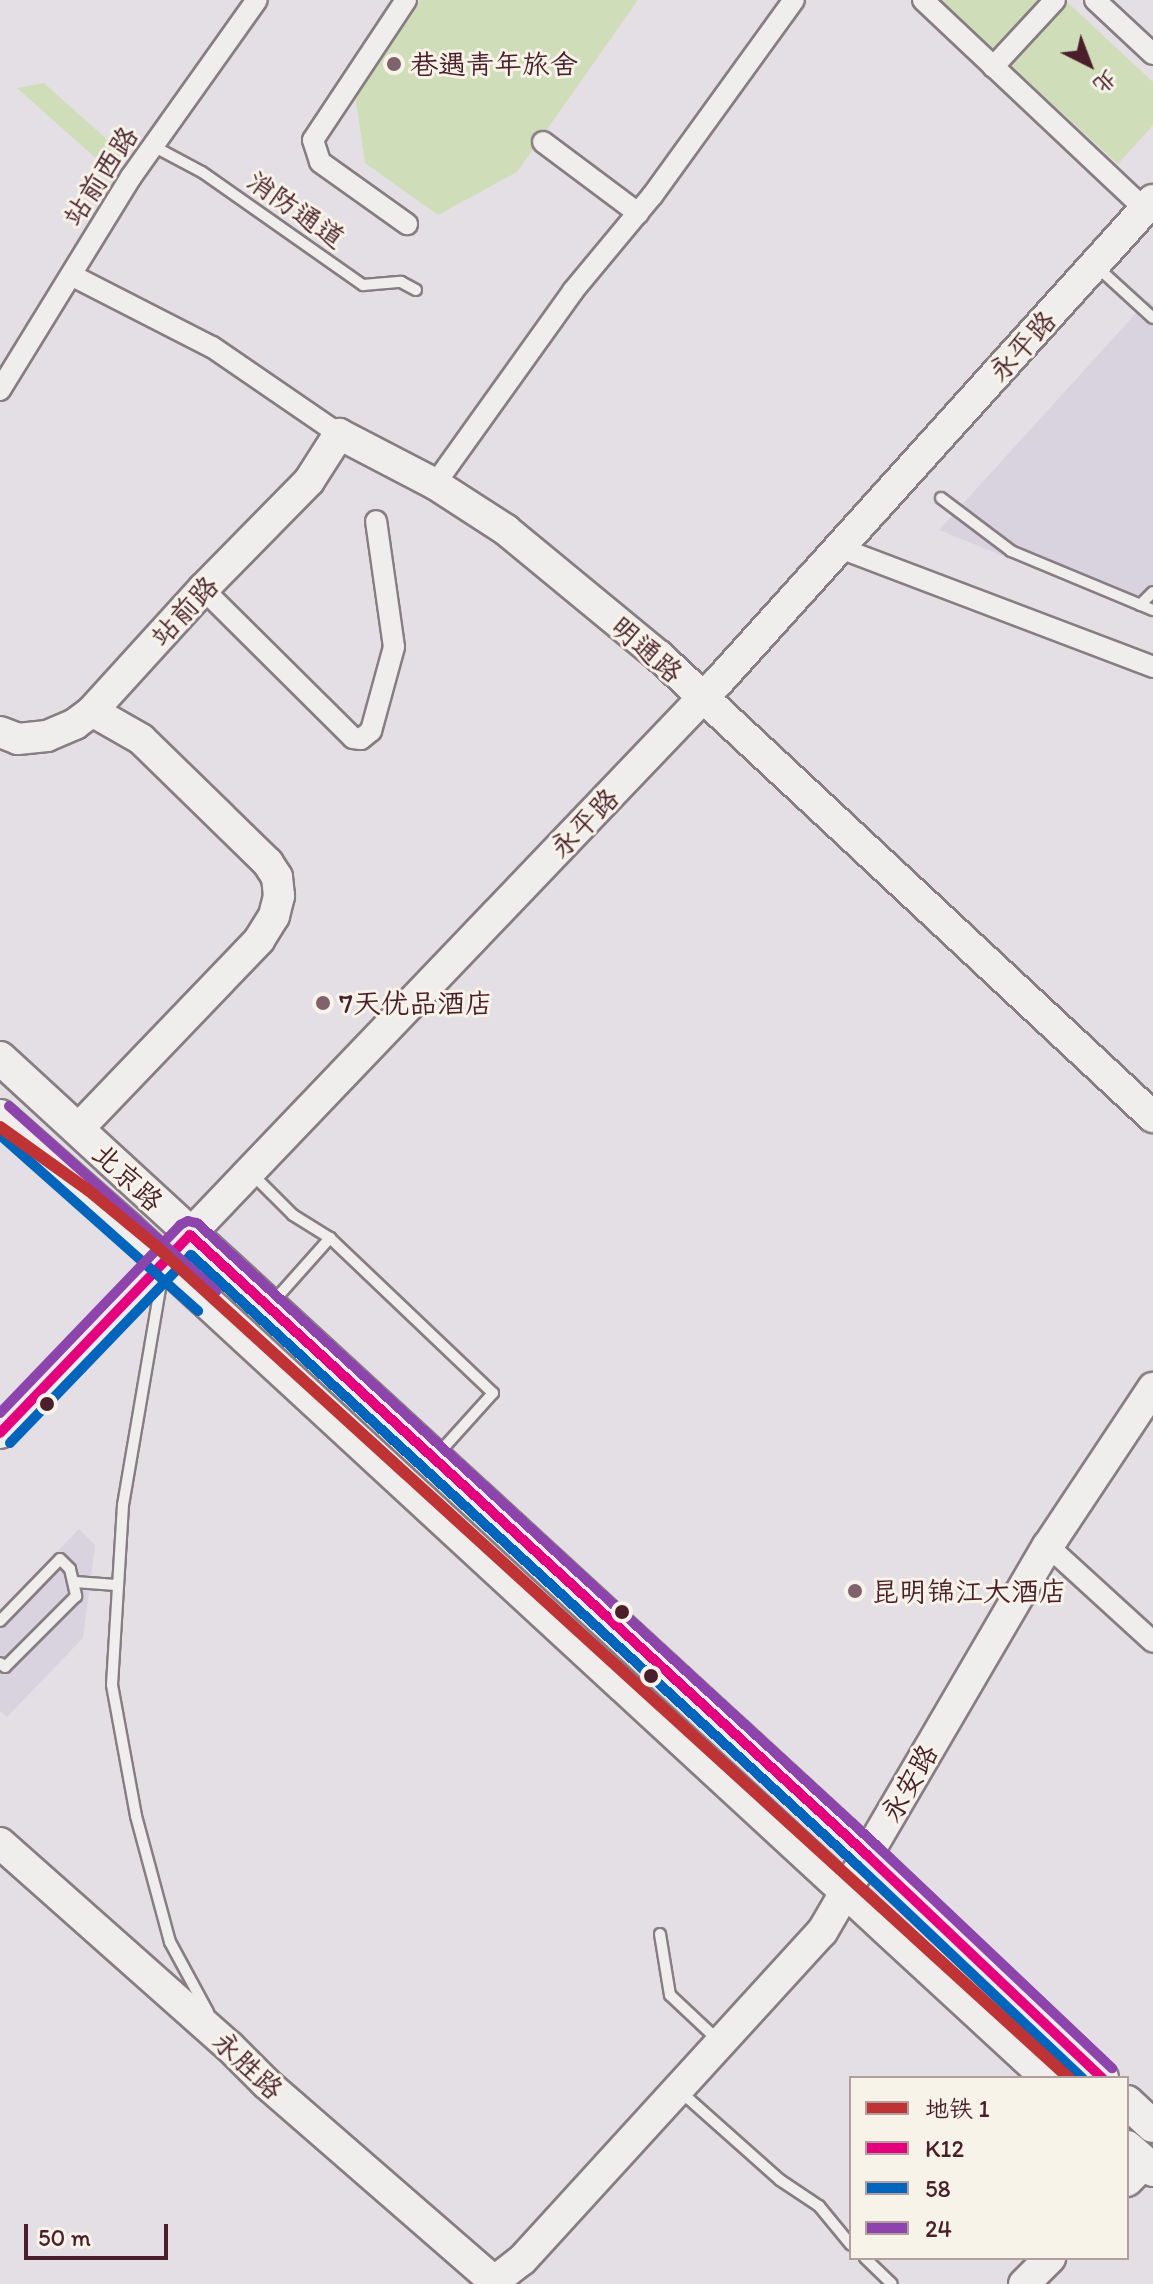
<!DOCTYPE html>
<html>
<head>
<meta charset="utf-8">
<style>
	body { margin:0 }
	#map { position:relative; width:1153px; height:2284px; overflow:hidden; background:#e3dfe4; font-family:Itim,"LXGW WenKai TC",sans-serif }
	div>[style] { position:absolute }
	.built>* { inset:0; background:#d9d3df }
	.green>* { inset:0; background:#cfdeb9 }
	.roads { filter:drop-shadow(2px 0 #877d82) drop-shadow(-2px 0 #877d82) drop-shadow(0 2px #877d82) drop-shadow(0 -2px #877d82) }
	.lane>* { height:10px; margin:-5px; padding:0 5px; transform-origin:5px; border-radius:5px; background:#f0eeec }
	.street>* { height:20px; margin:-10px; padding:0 10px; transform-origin:10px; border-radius:10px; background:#f0eeec }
	.secondary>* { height:30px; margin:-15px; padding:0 15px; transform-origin:15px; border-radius:15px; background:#f0eeec }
	.primary>* { height:32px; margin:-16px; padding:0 16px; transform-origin:16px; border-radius:16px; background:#f0eeec }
	.bus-1>* { height:10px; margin:-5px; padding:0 5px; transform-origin:5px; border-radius:5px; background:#e5007d }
	.bus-2>* { height:10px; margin:-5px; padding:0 5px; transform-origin:5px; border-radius:5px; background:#0065bd }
	.bus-3>* { height:10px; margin:-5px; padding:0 5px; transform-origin:5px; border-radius:5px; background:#8e44ad }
	.metro-1>* { height:12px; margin:-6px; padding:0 6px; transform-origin:6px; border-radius:6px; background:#bf3334 }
	.dots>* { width:22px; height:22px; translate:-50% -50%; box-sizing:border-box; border:4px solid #f7f3e8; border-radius:50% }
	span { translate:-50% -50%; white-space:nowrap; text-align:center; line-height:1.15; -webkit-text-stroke:6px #f7f3e8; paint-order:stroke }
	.poi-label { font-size:28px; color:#4a1f2b }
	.left { translate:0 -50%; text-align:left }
	.street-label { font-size:28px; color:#4a1f2b }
	.legend { position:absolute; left:849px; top:2076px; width:280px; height:184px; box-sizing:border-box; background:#f7f3e8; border:2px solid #b29e9c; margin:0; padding:10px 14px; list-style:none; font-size:24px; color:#4a1f2b }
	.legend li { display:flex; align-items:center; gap:16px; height:40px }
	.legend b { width:40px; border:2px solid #b29e9c }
	.north { position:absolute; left:1049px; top:24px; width:80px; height:80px; -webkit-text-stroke:6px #f7f3e8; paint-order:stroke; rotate:138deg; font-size:22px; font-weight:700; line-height:32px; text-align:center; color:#4a1f2b }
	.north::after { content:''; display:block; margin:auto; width:28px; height:36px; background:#4a1f2b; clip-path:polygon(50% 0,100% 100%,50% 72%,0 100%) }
	.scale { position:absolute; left:24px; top:2224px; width:144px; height:36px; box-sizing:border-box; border:4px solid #4a1f2b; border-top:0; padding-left:10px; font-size:24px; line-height:28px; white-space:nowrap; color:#4a1f2b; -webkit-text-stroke:6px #f7f3e8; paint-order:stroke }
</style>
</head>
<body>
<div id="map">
	<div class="built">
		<i style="clip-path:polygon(1148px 300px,1153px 305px,1153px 617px,939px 530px)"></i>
		<i style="clip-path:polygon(79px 1529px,95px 1545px,83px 1638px,7px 1717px,0 1711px,0 1610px)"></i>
	</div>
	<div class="green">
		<i style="clip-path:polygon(420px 0,638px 0,517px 172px,438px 215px,365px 163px,355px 95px)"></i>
		<i style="clip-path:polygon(939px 0,1065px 0,1153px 82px,1153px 125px,1118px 164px)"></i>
		<i style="clip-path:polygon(44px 83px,122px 153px,108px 169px,17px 88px)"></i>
	</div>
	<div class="roads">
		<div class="lane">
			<i style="left:153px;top:146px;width:55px;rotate:28deg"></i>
			<i style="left:202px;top:172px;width:197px;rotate:35.1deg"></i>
			<i style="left:363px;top:285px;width:38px;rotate:-5deg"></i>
			<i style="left:401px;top:282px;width:17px;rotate:28deg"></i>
			<i style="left:1096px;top:266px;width:77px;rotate:42.4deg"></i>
			<i style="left:941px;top:498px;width:88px;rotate:37.1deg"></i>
			<i style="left:1011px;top:551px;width:154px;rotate:22.6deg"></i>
			<i style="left:1140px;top:605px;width:18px;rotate:-45deg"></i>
			<i style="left:252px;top:1174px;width:58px;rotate:45deg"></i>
			<i style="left:293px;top:1215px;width:44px;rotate:31.9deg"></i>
			<i style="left:162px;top:1277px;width:231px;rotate:99.7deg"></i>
			<i style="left:123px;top:1505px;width:180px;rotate:93.5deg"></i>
			<i style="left:112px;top:1685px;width:133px;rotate:79.6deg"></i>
			<i style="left:136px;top:1816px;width:131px;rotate:74.9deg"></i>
			<i style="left:170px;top:1942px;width:80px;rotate:61.5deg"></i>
			<i style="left:273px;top:1302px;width:86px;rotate:-48.3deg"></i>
			<i style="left:330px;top:1238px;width:225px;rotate:43.6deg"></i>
			<i style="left:493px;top:1393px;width:82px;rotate:132deg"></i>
			<i style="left:75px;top:1582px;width:41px;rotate:4.2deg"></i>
			<i style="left:0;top:1621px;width:86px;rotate:-45.9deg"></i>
			<i style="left:60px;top:1559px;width:14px;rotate:45deg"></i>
			<i style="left:70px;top:1569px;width:28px;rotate:77deg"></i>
			<i style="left:76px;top:1596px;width:100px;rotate:135deg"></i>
			<i style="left:5px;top:1667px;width:6px;rotate:-141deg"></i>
			<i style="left:660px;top:1934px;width:62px;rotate:80.7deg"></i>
			<i style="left:670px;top:1995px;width:69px;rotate:43.2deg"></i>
			<i style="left:681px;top:2092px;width:132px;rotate:41.6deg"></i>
			<i style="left:780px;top:2180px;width:47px;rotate:33.7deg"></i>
			<i style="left:819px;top:2206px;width:50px;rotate:50.6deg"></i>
			<i style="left:865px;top:2258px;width:37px;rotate:44deg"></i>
		</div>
		<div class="street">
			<i style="left:406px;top:0;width:168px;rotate:123.6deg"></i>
			<i style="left:313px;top:140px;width:23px;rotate:72deg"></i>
			<i style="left:320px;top:162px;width:107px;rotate:35.5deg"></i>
			<i style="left:923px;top:0;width:305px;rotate:43.3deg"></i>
			<i style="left:1095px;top:0;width:79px;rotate:43deg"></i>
			<i style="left:993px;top:67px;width:91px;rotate:-47.2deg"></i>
			<i style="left:543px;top:142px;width:119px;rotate:36.8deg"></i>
			<i style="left:71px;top:275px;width:158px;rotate:27.1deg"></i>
			<i style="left:212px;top:347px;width:154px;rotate:34.4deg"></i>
			<i style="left:0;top:390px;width:250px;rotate:-58.4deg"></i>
			<i style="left:131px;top:177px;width:217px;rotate:-54.6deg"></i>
			<i style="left:435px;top:484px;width:237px;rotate:-54.4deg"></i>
			<i style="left:573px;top:291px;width:124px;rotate:-50.3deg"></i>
			<i style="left:652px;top:196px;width:242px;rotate:-54.1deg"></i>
			<i style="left:840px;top:548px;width:335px;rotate:20.8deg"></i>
			<i style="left:203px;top:589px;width:211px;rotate:44.8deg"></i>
			<i style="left:353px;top:738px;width:8px;rotate:7deg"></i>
			<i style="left:361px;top:739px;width:13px;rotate:-39deg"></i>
			<i style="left:371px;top:731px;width:87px;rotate:-74.7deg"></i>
			<i style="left:394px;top:647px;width:127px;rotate:-98.1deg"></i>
			<i style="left:1048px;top:1546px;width:142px;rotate:42.4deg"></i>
		</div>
		<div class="secondary">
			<i style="left:0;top:732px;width:19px;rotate:21deg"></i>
			<i style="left:18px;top:739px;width:29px;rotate:-6deg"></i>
			<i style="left:47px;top:736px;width:30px;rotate:-23deg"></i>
			<i style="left:75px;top:724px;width:21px;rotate:-37deg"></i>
			<i style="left:92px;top:711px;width:165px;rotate:-47.7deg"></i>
			<i style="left:203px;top:589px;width:151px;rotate:-45.5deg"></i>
			<i style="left:309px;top:481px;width:56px;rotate:-57.4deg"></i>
			<i style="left:339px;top:434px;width:108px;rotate:27.5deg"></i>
			<i style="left:435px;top:484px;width:85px;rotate:32.9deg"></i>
			<i style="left:506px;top:530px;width:198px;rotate:39.5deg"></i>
			<i style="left:659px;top:656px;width:676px;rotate:43.02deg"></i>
			<i style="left:78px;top:1129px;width:262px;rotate:-46.2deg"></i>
			<i style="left:259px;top:940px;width:28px;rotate:-58deg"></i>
			<i style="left:274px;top:916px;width:21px;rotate:-76deg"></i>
			<i style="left:279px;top:896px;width:19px;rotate:-96deg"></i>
			<i style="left:277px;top:877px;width:17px;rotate:-123deg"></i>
			<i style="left:268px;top:863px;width:177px;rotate:-135.7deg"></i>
			<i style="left:141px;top:739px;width:56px;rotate:-150.3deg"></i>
			<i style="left:0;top:1433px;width:1040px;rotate:-46.29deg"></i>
			<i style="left:719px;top:681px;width:648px;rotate:-47.94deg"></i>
			<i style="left:0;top:1843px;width:307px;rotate:41.6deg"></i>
			<i style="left:230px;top:2047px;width:52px;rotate:45deg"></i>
			<i style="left:267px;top:2084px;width:305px;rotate:41deg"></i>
			<i style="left:1127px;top:2181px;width:25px;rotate:-45deg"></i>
			<i style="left:491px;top:2284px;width:39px;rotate:-38deg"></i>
			<i style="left:522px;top:2260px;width:445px;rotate:-47.6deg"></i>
			<i style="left:822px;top:1932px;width:447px;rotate:-59.7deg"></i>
			<i style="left:1048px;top:1546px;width:190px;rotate:-56.4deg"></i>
			<i style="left:1024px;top:2284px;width:37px;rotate:-45deg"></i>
		</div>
		<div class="primary">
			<i style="left:0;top:1058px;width:1178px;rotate:42.59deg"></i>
			<i style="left:867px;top:1855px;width:324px;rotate:43.5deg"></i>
			<i style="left:0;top:1116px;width:171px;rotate:41.4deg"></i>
			<i style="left:128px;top:1229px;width:1252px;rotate:42.7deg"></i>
			<i style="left:1127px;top:2102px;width:35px;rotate:43deg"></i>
			<i style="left:1127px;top:2147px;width:35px;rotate:41deg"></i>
		</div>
	</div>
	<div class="bus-1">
		<i style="left:0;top:1433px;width:274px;rotate:-46.2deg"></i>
		<i style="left:190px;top:1235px;width:918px;rotate:42.48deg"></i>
		<i style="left:867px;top:1855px;width:324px;rotate:43.5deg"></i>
	</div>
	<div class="bus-2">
		<i style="left:0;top:1135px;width:265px;rotate:41.6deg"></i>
		<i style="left:10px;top:1443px;width:261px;rotate:-46.1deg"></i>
		<i style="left:191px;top:1255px;width:903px;rotate:42.49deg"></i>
		<i style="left:857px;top:1865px;width:310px;rotate:43.4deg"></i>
	</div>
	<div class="bus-3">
		<i style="left:9px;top:1106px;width:278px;rotate:41.8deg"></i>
		<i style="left:0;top:1413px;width:260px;rotate:-46.2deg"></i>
		<i style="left:180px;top:1225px;width:9px;rotate:-27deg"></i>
		<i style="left:188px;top:1221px;width:9px;rotate:13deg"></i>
		<i style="left:197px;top:1223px;width:921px;rotate:42.49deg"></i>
		<i style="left:876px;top:1845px;width:325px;rotate:43.4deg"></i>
	</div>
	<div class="metro-1">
		<i style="left:0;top:1127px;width:108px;rotate:35.6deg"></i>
		<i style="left:88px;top:1190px;width:89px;rotate:39.6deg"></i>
		<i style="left:157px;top:1247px;width:1234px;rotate:42.34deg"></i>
	</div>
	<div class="dots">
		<i style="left:394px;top:64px;background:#80626c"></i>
		<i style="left:323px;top:1003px;background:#80626c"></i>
		<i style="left:47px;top:1404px;background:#4a1f2b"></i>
		<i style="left:855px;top:1591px;background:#80626c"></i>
		<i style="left:622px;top:1612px;background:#4a1f2b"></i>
		<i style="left:651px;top:1676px;background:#4a1f2b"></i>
	</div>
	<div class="poi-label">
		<span class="left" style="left:410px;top:64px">巷遇青年旅舍</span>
		<span class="left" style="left:339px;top:1003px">7天优品酒店</span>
		<span class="left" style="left:871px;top:1591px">昆明锦江大酒店</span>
	</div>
	<div class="street-label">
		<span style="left:100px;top:176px;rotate:-57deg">站前西路</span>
		<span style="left:296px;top:209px;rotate:35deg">消防通道</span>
		<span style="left:1022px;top:346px;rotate:-48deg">永平路</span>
		<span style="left:184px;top:611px;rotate:-47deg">站前路</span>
		<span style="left:647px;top:649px;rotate:41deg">明通路</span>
		<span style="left:584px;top:823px;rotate:-46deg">永平路</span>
		<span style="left:128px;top:1177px;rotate:43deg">北京路</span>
		<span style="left:909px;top:1783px;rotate:-60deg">永安路</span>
		<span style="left:248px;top:2065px;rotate:43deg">永胜路</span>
	</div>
	<ul class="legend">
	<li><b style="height:10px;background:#bf3334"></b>地铁 1</li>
	<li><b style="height:10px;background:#e5007d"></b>K12</li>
	<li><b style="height:10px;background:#0065bd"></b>58</li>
	<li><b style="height:10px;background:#8e44ad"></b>24</li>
	</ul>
	<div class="north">北</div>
	<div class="scale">50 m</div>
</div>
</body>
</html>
